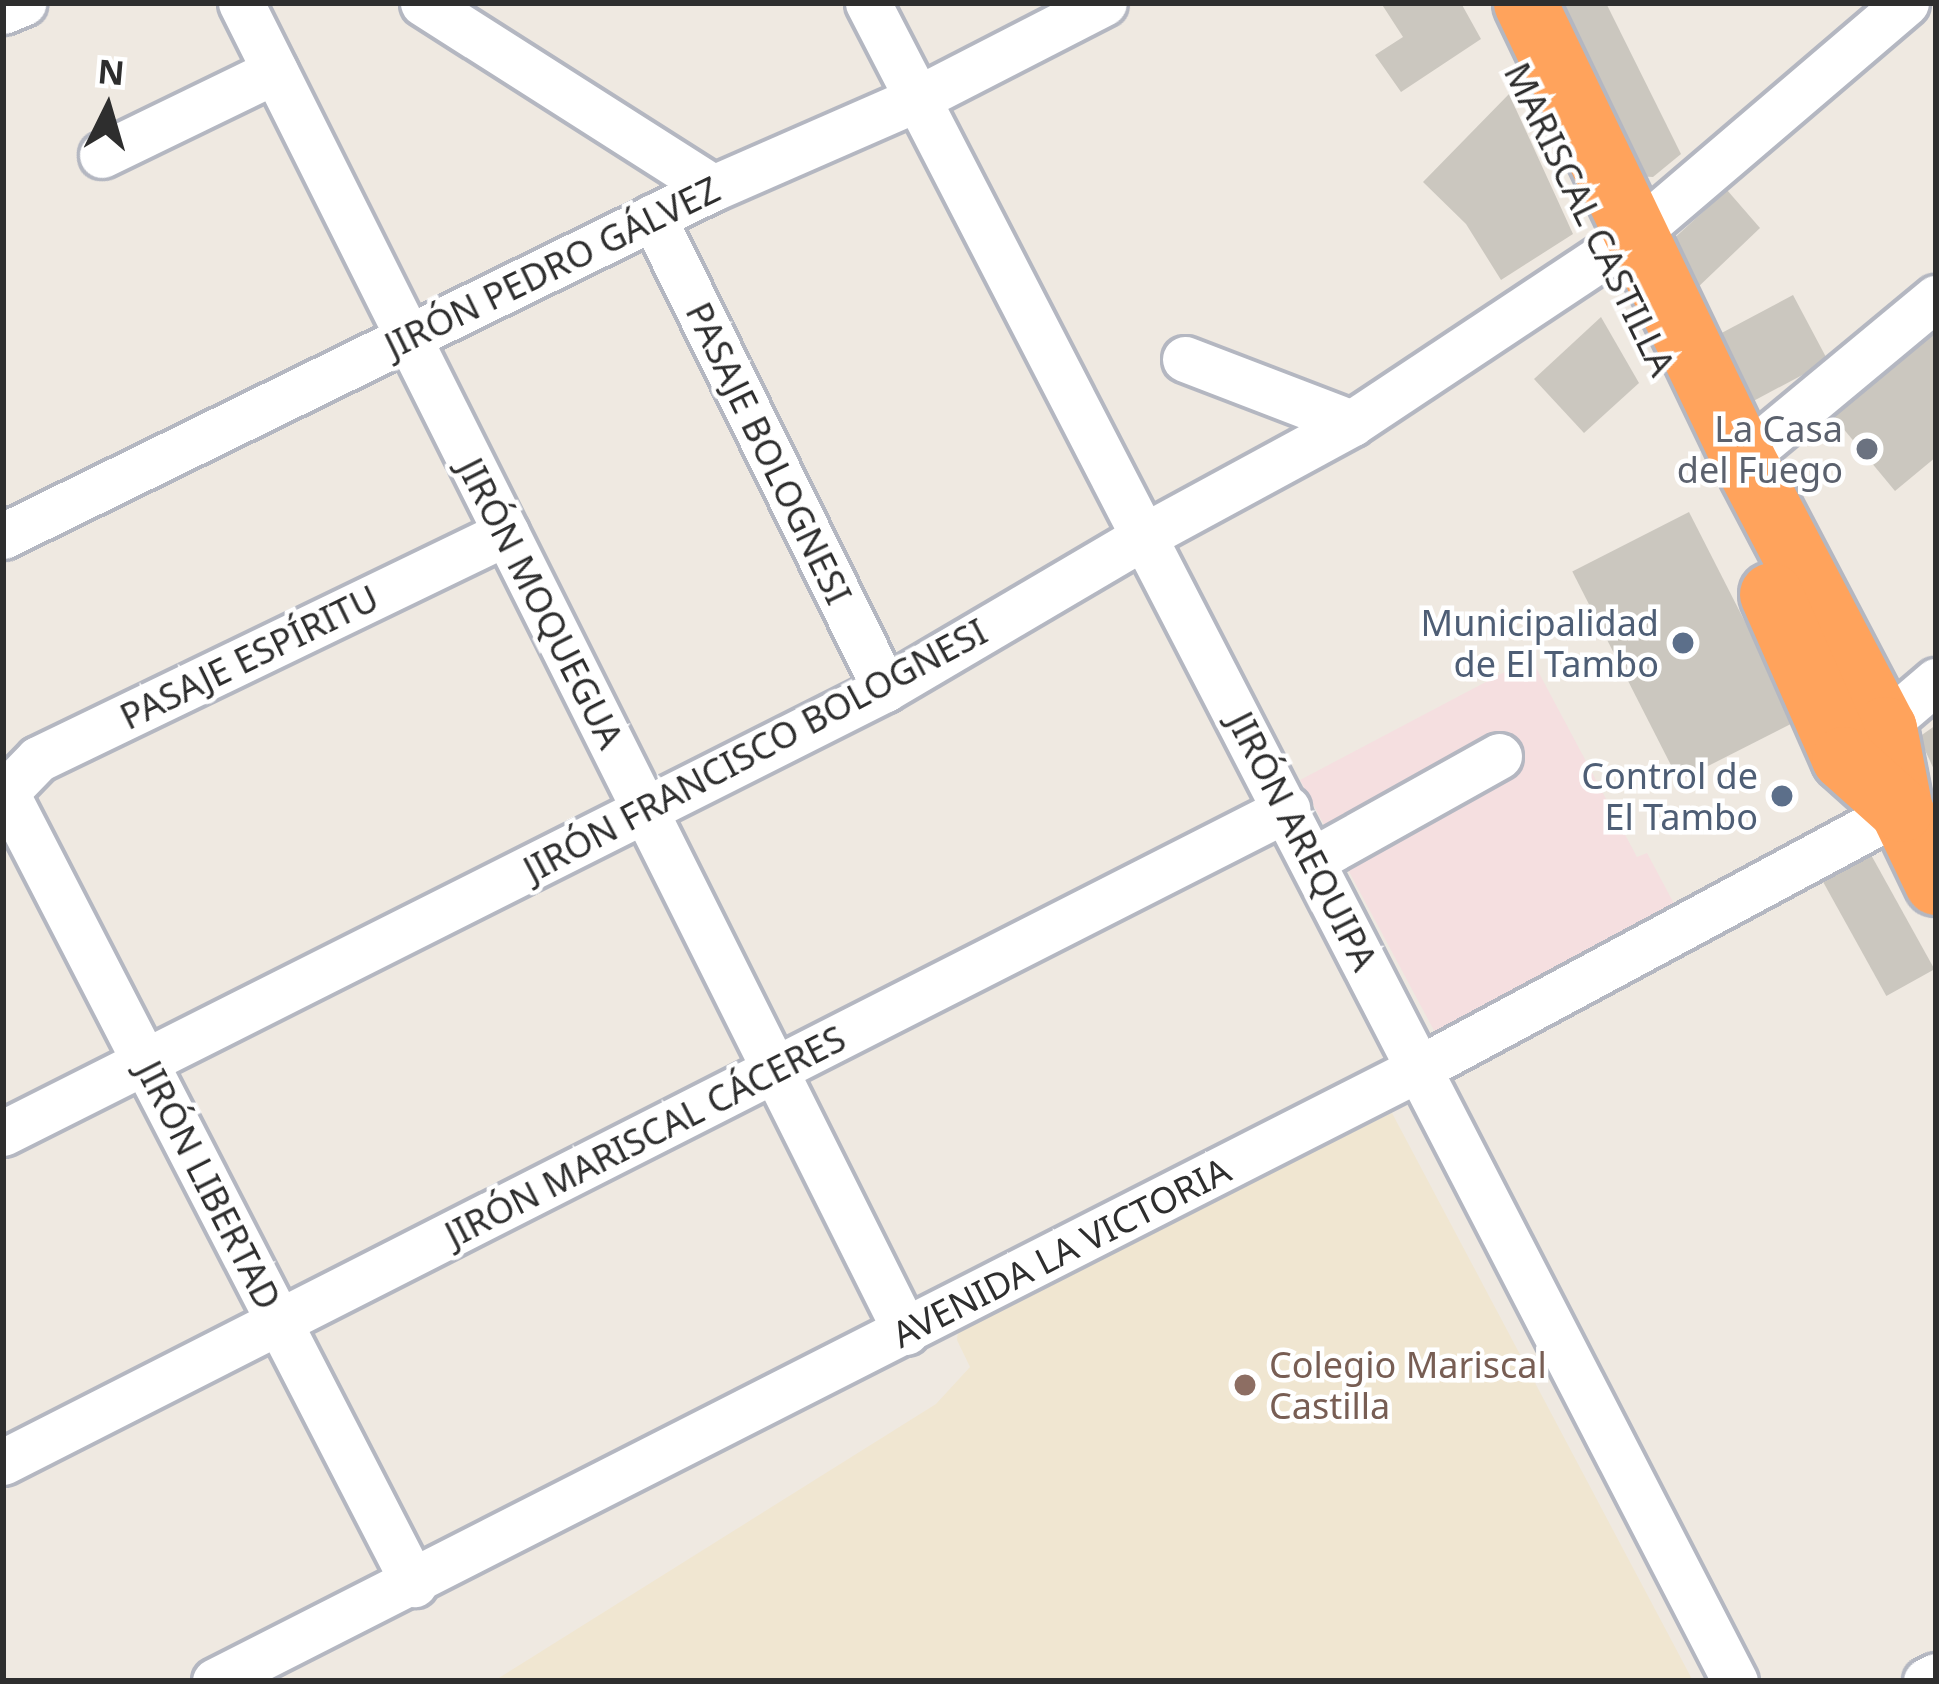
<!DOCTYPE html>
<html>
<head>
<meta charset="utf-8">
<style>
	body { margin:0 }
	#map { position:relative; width:1939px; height:1684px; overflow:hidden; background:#efe9e1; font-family:"Noto Sans",sans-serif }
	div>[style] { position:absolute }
	.education>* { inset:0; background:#f0e6d1 }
	.medical>* { inset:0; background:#f5dfe0 }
	.building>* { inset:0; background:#cbc7bf; transform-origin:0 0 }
	.roads { filter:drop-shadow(3px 0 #b4b7c1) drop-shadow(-3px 0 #b4b7c1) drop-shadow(0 3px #b4b7c1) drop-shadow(0 -3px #b4b7c1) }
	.minor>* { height:45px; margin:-22.5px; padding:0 22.5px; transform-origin:22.5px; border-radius:22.5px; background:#fff }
	.highway>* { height:63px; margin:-31.5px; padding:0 31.5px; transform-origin:31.5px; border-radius:31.5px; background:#ffa35c }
	.dots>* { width:33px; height:33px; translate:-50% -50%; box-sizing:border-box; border:6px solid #fff; border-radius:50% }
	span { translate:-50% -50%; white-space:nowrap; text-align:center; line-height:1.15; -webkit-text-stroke:9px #fff; paint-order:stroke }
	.street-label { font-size:36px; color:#2e2e2e }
	.worship-label { font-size:36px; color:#5b616d }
	.right { translate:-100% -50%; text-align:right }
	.service-label { font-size:36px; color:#4e5e75 }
	.education-label { font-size:36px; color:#785e54 }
	.left { translate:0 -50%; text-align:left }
	.frame { position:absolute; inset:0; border:6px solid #2e2e2e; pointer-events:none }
	.north { position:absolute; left:48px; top:48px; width:120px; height:120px; -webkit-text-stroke:9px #fff; paint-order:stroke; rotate:5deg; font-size:33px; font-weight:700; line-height:48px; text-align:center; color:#2e2e2e }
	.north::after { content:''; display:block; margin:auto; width:42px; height:54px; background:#2e2e2e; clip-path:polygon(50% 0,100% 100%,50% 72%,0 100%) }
</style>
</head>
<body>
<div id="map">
	<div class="education">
		<i style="clip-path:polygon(1392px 1113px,1693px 1681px,494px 1681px,936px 1404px,970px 1367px,957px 1340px,959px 1321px)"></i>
	</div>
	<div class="medical">
		<i style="clip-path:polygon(1531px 658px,1637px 857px,1647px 853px,1678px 911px,1438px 1038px,1300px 780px)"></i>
	</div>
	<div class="building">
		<i style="clip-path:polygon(1381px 3px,1461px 3px,1481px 39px,1401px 92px,1375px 55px,1403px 37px)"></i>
		<i style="clip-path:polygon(1550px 3px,1606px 3px,1681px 154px,1653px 177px,1636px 176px)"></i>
		<i style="clip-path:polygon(1509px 94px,1573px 234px,1501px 280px,1466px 224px,1423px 182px)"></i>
		<i style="clip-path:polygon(1727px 190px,1760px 228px,1695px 290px,1670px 242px)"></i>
		<i style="left:1793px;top:295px;width:75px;height:91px;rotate:62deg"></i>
		<i style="clip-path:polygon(1601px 317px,1639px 383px,1584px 433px,1534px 379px)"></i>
		<i style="clip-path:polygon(1936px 328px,1936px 457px,1895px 491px,1832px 415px)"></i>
		<i style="left:1689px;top:512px;width:235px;height:131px;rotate:63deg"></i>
		<i style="clip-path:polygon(1936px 725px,1936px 774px,1919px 737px)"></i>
		<i style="left:1870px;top:853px;width:133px;height:55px;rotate:61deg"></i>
	</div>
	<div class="roads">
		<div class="minor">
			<i style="left:241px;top:3px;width:1486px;rotate:63.42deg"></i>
			<i style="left:423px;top:3px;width:344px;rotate:32.5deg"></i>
			<i style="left:868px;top:3px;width:1889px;rotate:62.68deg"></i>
			<i style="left:3px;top:11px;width:22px;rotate:-22deg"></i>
			<i style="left:102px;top:155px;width:192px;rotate:-25.9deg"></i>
			<i style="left:653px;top:217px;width:526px;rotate:63.82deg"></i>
			<i style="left:1185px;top:359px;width:179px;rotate:21deg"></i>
			<i style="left:1743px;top:458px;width:251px;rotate:-39.7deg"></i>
			<i style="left:3px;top:536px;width:791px;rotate:-26.11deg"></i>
			<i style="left:713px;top:188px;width:223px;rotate:-23.6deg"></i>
			<i style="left:917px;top:99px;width:210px;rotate:-27.2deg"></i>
			<i style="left:1861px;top:745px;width:99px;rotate:-40.5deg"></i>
			<i style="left:3px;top:787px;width:897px;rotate:62.72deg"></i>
			<i style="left:3px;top:795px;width:50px;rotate:-45.8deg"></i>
			<i style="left:38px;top:759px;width:520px;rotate:-25.78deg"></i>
			<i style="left:1313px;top:860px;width:213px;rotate:-29.2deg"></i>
			<i style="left:3px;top:1133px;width:987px;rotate:-26.72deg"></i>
			<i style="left:885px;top:689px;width:303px;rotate:-30.5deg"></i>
			<i style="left:1146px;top:535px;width:234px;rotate:-28.5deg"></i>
			<i style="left:1352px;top:423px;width:338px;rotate:-33.6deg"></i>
			<i style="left:1633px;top:236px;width:359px;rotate:-40.5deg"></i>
			<i style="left:3px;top:1462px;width:1441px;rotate:-26.96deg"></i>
			<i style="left:215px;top:1681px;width:1352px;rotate:-26.96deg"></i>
			<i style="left:1420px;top:1068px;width:546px;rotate:-28.21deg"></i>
			<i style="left:1926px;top:1681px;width:11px;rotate:-27deg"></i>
		</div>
		<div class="highway">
			<i style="left:1525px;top:3px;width:505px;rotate:64.4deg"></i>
			<i style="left:1743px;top:458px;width:305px;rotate:62.3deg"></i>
			<i style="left:1885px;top:728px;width:84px;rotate:79deg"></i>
			<i style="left:1901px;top:810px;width:81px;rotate:64.4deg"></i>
			<i style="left:1771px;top:594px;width:179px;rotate:66.3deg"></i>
			<i style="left:1843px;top:758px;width:78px;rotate:41.9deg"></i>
		</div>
	</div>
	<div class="dots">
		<i style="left:1867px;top:449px;background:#6b7280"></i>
		<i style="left:1683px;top:643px;background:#5c6f8a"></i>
		<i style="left:1782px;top:796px;background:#5c6f8a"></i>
		<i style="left:1245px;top:1385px;background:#8d6e63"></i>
	</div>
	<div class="street-label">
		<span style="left:1590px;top:219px;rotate:64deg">MARISCAL CASTILLA</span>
		<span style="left:552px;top:267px;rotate:-26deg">JIRÓN PEDRO GÁLVEZ</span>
		<span style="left:769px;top:453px;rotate:64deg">PASAJE BOLOGNESI</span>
		<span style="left:541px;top:603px;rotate:63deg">JIRÓN MOQUEGUA</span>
		<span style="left:249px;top:657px;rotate:-26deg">PASAJE ESPÍRITU</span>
		<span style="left:755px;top:750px;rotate:-28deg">JIRÓN FRANCISCO BOLOGNESI</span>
		<span style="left:1303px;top:841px;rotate:63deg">JIRÓN AREQUIPA</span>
		<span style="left:645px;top:1136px;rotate:-27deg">JIRÓN MARISCAL CÁCERES</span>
		<span style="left:209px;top:1185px;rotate:63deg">JIRÓN LIBERTAD</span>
		<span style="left:1061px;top:1252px;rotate:-27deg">AVENIDA LA VICTORIA</span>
	</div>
	<div class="worship-label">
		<span class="right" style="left:1843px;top:449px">La Casa<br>del Fuego</span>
	</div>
	<div class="service-label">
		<span class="right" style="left:1659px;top:643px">Municipalidad<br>de El Tambo</span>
		<span class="right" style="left:1758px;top:796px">Control de<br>El Tambo</span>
	</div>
	<div class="education-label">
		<span class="left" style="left:1269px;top:1385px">Colegio Mariscal<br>Castilla</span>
	</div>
	<div class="frame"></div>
	<div class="north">N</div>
</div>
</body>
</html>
